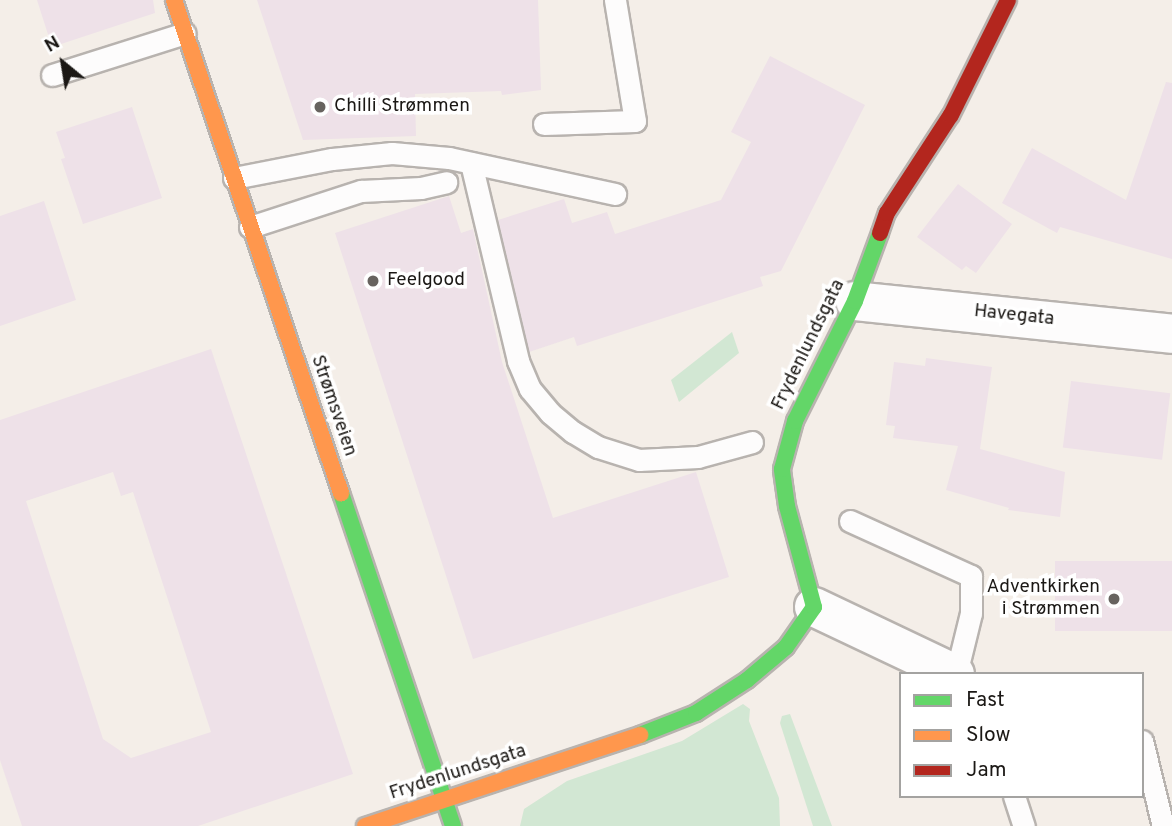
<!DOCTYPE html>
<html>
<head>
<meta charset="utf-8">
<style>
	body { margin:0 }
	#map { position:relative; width:1172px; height:826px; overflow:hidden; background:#f4eee8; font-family:Overpass,sans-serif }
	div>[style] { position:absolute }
	.green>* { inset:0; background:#d2e7d3 }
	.building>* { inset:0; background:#eee1e8; transform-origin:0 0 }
	.roads { filter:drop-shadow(2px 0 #b8b3af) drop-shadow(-2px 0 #b8b3af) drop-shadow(0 2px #b8b3af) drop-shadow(0 -2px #b8b3af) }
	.lane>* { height:21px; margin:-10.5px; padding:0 10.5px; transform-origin:10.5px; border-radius:10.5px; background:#fdfcfc }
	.street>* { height:38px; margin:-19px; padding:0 19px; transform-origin:19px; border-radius:19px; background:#fdfcfc }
	.fast>* { height:16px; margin:-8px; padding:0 8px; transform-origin:8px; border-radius:8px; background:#63d668 }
	.slow>* { height:16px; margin:-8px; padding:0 8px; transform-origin:8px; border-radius:8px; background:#ff974d }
	.jam>* { height:16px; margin:-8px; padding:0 8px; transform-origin:8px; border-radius:8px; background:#b3261e }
	.dots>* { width:19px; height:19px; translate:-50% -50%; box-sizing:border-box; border:4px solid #fff; border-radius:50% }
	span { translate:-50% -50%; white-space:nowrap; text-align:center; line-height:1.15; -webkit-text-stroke:7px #fff; paint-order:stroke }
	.poi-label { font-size:19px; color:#1b1815 }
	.left { translate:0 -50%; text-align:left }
	.right { translate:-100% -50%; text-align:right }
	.street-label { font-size:19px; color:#1b1815 }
	.legend { position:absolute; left:899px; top:672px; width:245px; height:126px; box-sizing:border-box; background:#fff; border:2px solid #a4a3a1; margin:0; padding:9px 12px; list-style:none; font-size:21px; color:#1b1815 }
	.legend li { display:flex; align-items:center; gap:14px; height:35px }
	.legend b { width:35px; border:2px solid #a4a3a1 }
	.north { position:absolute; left:28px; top:28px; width:70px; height:70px; -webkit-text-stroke:5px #fff; paint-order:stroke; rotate:330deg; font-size:19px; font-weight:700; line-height:28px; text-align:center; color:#1b1815 }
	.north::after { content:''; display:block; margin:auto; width:24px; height:32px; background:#1b1815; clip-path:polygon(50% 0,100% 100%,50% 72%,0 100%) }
</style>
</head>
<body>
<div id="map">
	<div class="green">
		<i style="clip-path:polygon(732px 332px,739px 353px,679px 402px,671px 380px)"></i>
		<i style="clip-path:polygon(743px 704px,750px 709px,749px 721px,779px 798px,780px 826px,520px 826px,524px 809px,567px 781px,682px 741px)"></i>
		<i style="clip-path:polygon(790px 714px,832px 826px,813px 826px,780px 723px,782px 716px)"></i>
	</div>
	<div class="building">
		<i style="clip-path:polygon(37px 0,153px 0,155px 13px,52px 47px)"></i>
		<i style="clip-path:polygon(257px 0,538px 0,541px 90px,502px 95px,501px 91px,415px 94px,416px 136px,303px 140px)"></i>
		<i style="clip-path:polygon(770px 56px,865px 105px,781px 271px,760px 277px,763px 286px,577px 346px,574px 337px,529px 352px,498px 220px,564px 199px,572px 223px,607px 212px,615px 234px,721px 200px,751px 142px,731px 132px)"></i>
		<i style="clip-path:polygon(1166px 82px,1172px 83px,1172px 259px,1060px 227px,1057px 233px,1002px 203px,1032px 148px,1126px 200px)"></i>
		<i style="clip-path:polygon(132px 107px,162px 198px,83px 224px,61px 159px,65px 158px,56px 132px)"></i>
		<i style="clip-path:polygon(958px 184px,1012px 224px,976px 273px,966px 266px,962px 270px,917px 237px)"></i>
		<i style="clip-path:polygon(449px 196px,461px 233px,473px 229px,502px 362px,553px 518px,696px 472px,729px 577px,473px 659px,335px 233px)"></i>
		<i style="clip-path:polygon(44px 201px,76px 300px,0 326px,0 216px)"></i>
		<i style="clip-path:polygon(evenodd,211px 349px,353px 774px,198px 826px,22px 826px,0 760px,0 420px,211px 349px,113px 472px,121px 496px,133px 492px,211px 732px,131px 758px,103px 739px,26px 501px,113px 472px)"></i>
		<i style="clip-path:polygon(926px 358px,992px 367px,980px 449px,1065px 472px,1060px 517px,1008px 510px,1009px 508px,946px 490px,958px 446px,893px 438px,895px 426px,886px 425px,894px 362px,925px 366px)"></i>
		<i style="left:1071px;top:381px;width:100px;height:67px;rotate:7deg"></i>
		<i style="left:1172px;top:561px;width:70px;height:117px;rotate:90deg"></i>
	</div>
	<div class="roads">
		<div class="lane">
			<i style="left:52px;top:75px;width:139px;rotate:-17.5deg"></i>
			<i style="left:544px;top:124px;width:91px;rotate:-1.9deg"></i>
			<i style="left:635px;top:121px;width:123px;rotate:-99.4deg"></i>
			<i style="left:471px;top:163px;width:204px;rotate:76.6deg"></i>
			<i style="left:518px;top:361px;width:30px;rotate:67deg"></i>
			<i style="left:530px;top:389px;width:31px;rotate:50deg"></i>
			<i style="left:550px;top:413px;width:30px;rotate:40deg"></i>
			<i style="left:573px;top:432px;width:29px;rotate:31deg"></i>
			<i style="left:598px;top:447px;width:43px;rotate:17.6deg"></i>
			<i style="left:639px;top:460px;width:59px;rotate:-2.9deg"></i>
			<i style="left:698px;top:457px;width:56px;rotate:-15.5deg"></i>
			<i style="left:234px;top:178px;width:100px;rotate:-11deg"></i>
			<i style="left:332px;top:159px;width:60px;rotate:-5.7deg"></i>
			<i style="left:392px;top:153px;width:57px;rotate:5deg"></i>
			<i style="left:449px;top:158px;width:170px;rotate:12.2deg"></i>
			<i style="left:250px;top:227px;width:117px;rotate:-18deg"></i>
			<i style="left:361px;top:191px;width:60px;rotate:-2.9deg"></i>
			<i style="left:421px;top:188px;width:26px;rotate:-13deg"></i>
			<i style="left:850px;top:521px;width:133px;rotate:24.4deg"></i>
			<i style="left:971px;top:576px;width:37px;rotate:90deg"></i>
			<i style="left:971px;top:613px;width:63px;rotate:103.8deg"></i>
			<i style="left:1142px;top:741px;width:88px;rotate:76.1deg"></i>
			<i style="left:1014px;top:796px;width:32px;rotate:72deg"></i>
		</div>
		<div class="street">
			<i style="left:855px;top:301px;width:319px;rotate:5.9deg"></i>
			<i style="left:814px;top:607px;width:156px;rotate:25.4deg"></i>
		</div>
		<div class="fast">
			<i style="left:341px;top:493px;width:351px;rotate:71.4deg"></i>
			<i style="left:640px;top:735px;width:60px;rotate:-21.4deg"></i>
			<i style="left:696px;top:713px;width:61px;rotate:-32.9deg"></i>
			<i style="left:747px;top:680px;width:51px;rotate:-40.2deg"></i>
			<i style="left:786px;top:647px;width:49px;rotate:-55deg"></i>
			<i style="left:814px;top:607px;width:105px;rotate:-105deg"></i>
			<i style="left:787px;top:506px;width:37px;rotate:-98deg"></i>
			<i style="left:782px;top:469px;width:50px;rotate:-74.8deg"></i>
			<i style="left:795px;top:421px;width:134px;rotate:-63.4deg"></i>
			<i style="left:855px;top:301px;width:72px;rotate:-69.8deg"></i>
		</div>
		<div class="slow">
			<i style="left:174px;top:0;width:521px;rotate:71.29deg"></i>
			<i style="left:365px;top:826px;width:290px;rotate:-18.3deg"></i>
		</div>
		<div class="jam">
			<i style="left:880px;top:233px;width:21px;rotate:-71deg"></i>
			<i style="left:887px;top:213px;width:117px;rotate:-56.9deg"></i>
			<i style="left:951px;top:115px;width:128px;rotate:-63.6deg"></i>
		</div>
	</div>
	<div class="dots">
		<i style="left:320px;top:107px;background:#67635f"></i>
		<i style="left:373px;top:281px;background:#67635f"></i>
		<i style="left:1114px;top:599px;background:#67635f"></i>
	</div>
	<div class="poi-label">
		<span class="left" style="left:334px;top:107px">Chilli Strømmen</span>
		<span class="left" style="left:387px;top:281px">Feelgood</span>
		<span class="right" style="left:1100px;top:599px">Adventkirken<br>i Strømmen</span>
	</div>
	<div class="street-label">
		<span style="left:1014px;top:316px;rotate:6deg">Havegata</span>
		<span style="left:809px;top:345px;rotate:-64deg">Frydenlundsgata</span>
		<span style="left:333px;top:406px;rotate:71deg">Strømsveien</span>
		<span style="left:458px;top:773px;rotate:-18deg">Frydenlundsgata</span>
	</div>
	<ul class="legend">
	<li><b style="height:9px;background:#63d668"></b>Fast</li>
	<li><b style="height:9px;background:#ff974d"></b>Slow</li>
	<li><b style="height:9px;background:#b3261e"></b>Jam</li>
	</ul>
	<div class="north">N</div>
</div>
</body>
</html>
